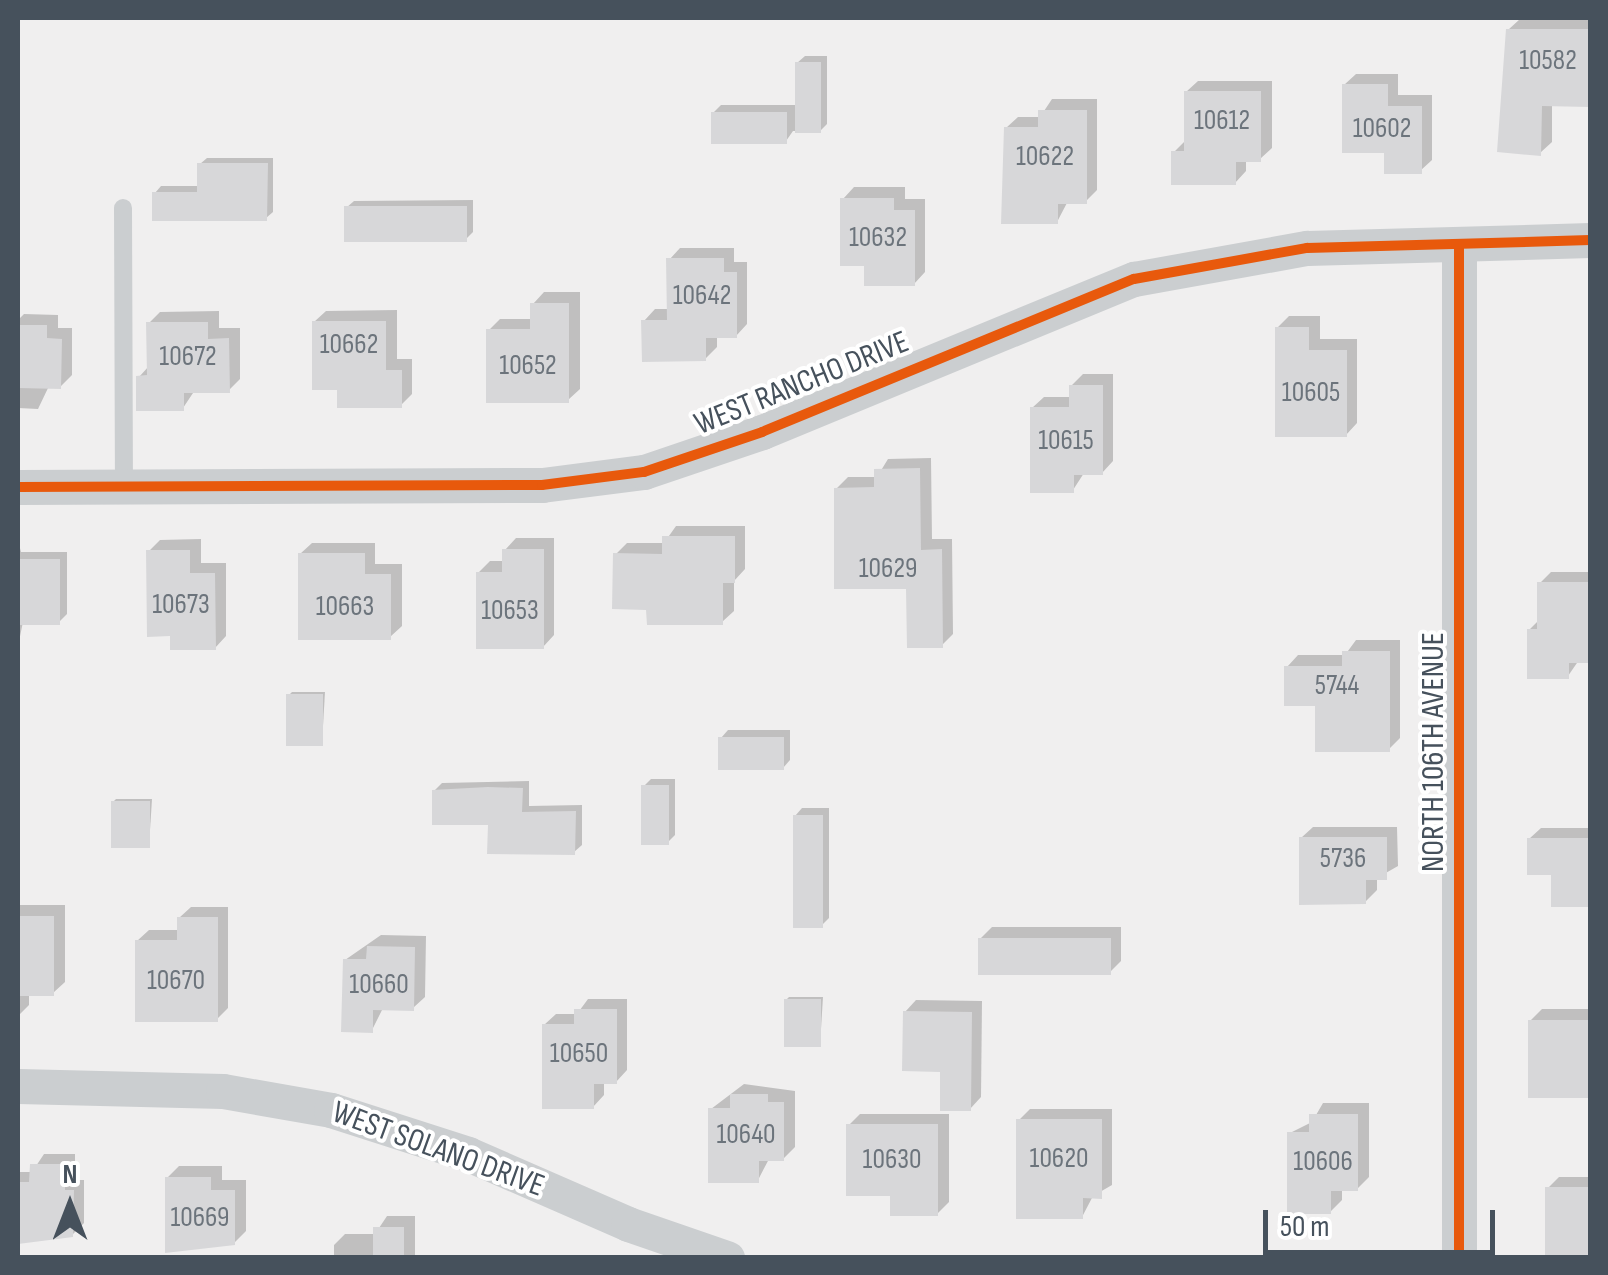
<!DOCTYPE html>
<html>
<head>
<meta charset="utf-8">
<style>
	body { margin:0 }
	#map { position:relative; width:1608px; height:1275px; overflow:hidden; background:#f0efef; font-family:"Sofia Sans Condensed",sans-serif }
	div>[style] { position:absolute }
	.shadow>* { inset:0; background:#0003 }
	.building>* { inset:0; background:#d7d7d9; transform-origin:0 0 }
	.service>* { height:18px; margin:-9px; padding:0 9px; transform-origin:9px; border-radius:9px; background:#cbced0 }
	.minor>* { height:35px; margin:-17.5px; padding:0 17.5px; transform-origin:17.5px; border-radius:17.5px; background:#cbced0 }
	.cycleway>* { height:10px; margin:-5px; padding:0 5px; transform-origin:5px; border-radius:5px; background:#e8590c }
	span { translate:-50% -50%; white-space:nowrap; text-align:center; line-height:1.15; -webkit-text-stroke:8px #fff; paint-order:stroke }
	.number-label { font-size:28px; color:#6c747c }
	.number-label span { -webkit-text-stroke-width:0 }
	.street-label { font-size:32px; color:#46515c }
	.frame { position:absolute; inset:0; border:20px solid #46515c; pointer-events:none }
	.north { position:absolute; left:20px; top:1155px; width:100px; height:100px; -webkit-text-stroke:8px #fff; paint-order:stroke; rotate:0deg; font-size:28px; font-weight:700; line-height:40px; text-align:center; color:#46515c }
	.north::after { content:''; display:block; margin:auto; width:35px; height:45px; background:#46515c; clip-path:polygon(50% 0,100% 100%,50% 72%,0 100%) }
	.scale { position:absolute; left:1263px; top:1210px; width:232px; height:45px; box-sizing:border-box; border:5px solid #46515c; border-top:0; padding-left:12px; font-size:30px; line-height:35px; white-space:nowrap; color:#46515c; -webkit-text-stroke:8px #fff; paint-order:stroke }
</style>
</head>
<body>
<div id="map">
	<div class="shadow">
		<i style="clip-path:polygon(1590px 18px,1590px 105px,1552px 104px,1552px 142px,1540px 153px,1499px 150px,1508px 30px,1520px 19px)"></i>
		<i style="clip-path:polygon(805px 56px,827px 56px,827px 124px,820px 131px,793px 131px,786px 141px,713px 113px,721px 105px,797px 105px,797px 63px)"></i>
		<i style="clip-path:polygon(1356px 74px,1398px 74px,1398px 95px,1432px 95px,1432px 160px,1420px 171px,1387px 150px,1344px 85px)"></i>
		<i style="clip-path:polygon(1198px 81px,1272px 81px,1272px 148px,1260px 159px,1246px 159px,1246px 171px,1235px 183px,1174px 152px,1186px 140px,1186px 92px)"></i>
		<i style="clip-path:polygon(1052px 99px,1097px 99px,1097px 190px,1086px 201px,1068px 201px,1057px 222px,1006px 128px,1018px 117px,1040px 117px)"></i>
		<i style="clip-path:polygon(207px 158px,273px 158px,273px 212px,266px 218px,155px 193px,161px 186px,200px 186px,200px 164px)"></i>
		<i style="clip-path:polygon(854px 187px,905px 187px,905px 199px,925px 199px,925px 272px,914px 284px,867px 263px,843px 199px)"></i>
		<i style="clip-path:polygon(473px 200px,473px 232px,466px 239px,346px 208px,354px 201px)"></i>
		<i style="clip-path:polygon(680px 248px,734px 248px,734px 262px,747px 262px,747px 324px,736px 336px,717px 336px,717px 347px,705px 359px,644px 321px,655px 309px,669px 309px,669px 260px)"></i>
		<i style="clip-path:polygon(544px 292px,580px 292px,580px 389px,568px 400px,489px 330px,500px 319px,533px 319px,533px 304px)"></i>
		<i style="clip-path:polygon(397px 310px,397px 359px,412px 359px,412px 394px,401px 405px,340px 387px,314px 322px,326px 311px)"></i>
		<i style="clip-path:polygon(219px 311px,219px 328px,240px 328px,240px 379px,229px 390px,195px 390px,183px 408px,139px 377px,149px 366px,149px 323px,160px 312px)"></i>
		<i style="clip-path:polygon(24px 314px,58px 315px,58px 328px,72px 328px,72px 375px,60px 387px,49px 386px,38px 409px,18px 408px,18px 320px)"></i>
		<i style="clip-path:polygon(1289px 316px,1320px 316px,1320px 339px,1357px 339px,1357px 423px,1346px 435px,1277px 328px)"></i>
		<i style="clip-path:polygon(1083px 374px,1113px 374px,1113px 461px,1102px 473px,1084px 473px,1073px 490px,1032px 408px,1044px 397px,1071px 397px,1071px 386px)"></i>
		<i style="clip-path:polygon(931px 458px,932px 539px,952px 539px,953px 634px,942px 645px,908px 586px,836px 489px,848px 477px,877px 477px,888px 459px)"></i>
		<i style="clip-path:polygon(676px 526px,745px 526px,745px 569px,734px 581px,734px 611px,722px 622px,616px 554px,627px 543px,664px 543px)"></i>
		<i style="clip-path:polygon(516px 538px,554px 538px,554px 635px,543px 647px,478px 573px,490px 561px,505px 561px,505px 550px)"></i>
		<i style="clip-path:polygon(201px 539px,201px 563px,226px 563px,226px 636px,215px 648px,173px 634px,149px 551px,160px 540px)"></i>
		<i style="clip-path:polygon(18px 540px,21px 552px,67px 552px,67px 614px,59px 622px,23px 622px,18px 646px)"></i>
		<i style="clip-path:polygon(312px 543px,375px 543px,375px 564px,402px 564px,402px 626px,390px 637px,300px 554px)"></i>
		<i style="clip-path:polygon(1551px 572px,1590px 572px,1590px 660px,1579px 660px,1568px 676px,1529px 630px,1540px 619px,1540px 583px)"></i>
		<i style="clip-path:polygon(1356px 640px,1400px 640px,1400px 738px,1389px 749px,1317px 703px,1287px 667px,1298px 655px,1345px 655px)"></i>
		<i style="clip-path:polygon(292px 692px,325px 692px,322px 743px,289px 695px)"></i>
		<i style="clip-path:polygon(728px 730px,790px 730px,790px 760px,783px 768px,721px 738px)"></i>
		<i style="clip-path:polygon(651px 779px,675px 779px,675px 835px,668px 842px,644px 786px)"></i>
		<i style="clip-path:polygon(529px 781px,529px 806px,582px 805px,582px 845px,574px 852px,490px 823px,434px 791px,442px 783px)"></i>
		<i style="clip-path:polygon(116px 799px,152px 799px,149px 846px,113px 802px)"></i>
		<i style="clip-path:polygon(802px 808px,829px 808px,829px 918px,822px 925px,795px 816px)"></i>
		<i style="clip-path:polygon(1313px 827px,1397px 827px,1398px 866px,1377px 878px,1377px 890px,1365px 902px,1301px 838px)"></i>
		<i style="clip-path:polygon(1541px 828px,1590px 828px,1590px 904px,1554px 904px,1554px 872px,1529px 839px)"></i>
		<i style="clip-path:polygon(18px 905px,65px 905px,65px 982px,53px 993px,29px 993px,29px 1005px,18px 1016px)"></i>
		<i style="clip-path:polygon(191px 907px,228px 907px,228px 1008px,217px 1019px,137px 941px,149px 930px,179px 930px,179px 918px)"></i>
		<i style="clip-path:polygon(992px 927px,1121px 927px,1121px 961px,1110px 972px,980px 939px)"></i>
		<i style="clip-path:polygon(381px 935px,426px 936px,425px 997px,413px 1008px,383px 1008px,372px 1030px,345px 960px)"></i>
		<i style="clip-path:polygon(789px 997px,823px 997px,820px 1045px,786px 1000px)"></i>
		<i style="clip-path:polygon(588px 999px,627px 999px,627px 1070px,616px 1082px,604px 1082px,604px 1095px,593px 1107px,544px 1025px,556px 1014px,577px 1014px)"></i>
		<i style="clip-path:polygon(916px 1000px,982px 1001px,981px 1097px,970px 1109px,905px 1012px)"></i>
		<i style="clip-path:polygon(1542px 1009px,1590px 1009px,1590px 1095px,1530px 1095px,1530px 1021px)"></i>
		<i style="clip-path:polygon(744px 1084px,795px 1091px,795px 1147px,783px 1159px,769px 1159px,758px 1180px,711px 1109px)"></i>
		<i style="clip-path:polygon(1323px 1103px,1369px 1103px,1369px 1177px,1357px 1189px,1342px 1189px,1342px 1200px,1330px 1212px,1290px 1133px,1312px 1122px)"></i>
		<i style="clip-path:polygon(1030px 1109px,1112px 1109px,1112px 1185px,1093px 1196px,1082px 1217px,1019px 1120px)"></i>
		<i style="clip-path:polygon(860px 1114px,949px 1114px,949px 1202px,937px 1214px,892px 1193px,849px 1125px)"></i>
		<i style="clip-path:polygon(44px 1154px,75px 1154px,75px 1180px,84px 1180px,84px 1223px,72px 1235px,18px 1239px,18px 1172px,32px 1172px)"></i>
		<i style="clip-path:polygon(179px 1166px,222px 1166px,222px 1180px,246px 1180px,246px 1231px,234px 1243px,167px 1178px)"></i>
		<i style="clip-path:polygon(1559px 1177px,1590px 1177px,1590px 1258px,1548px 1258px,1548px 1188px)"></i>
		<i style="clip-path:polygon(387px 1216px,415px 1216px,415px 1258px,334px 1258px,334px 1245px,345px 1234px,375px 1234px)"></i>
	</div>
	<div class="building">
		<i style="clip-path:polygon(1506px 29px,1590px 29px,1590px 107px,1542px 106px,1541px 156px,1497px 152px)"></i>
		<i style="left:795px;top:62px;width:26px;height:71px"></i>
		<i style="clip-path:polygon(1342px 84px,1388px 84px,1388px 106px,1422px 106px,1422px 174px,1384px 174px,1384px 153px,1342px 153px)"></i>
		<i style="clip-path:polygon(1184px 91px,1261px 91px,1261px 162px,1236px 162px,1236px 185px,1171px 185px,1171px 151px,1184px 151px)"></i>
		<i style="clip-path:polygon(1038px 110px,1087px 110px,1087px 204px,1058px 204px,1058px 224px,1001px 224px,1004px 127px,1038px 127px)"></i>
		<i style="left:711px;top:112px;width:76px;height:32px"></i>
		<i style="clip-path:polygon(197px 163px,268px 163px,267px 221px,152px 221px,152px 192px,197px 192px)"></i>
		<i style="clip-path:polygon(840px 198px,894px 198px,894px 210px,915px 210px,915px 286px,864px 286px,864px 266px,840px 266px)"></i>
		<i style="left:467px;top:206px;width:36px;height:123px;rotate:90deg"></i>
		<i style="clip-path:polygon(666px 258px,724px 258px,724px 272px,737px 272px,737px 338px,706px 338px,706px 361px,642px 362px,641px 320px,667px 320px)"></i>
		<i style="clip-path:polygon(530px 303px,569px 303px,569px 403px,486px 403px,486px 329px,530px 329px)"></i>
		<i style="clip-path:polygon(312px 321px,386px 321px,386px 370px,402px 370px,402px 408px,337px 408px,337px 390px,312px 390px)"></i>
		<i style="clip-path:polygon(146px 322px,208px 322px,208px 339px,229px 338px,230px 393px,184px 393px,184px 411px,136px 411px,136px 376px,147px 375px)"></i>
		<i style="clip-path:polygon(18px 325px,47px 325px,47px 338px,62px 339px,61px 389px,18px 388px)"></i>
		<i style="clip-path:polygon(1275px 327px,1309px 327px,1309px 350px,1347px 350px,1347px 437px,1275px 437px)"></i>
		<i style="clip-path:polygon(1069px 385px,1103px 385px,1103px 475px,1074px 475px,1074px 493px,1030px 493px,1030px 407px,1069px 407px)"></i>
		<i style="clip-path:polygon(920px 468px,921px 550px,942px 549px,943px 648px,907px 648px,906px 589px,834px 589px,834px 488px,874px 487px,874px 469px)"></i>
		<i style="clip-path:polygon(662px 536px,735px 536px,735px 583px,723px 583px,723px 625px,647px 625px,646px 610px,612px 609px,613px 553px,662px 554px)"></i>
		<i style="clip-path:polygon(502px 549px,544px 549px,544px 649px,476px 649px,476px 572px,502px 572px)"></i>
		<i style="clip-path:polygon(146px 550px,190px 550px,190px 573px,215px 573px,216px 650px,170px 650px,170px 636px,147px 637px)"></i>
		<i style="clip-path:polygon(298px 553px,365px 553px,365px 574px,391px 574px,391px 640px,298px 640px)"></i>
		<i style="left:18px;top:559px;width:42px;height:66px"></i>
		<i style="clip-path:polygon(1537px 582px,1590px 582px,1590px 663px,1569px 663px,1569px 679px,1527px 679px,1527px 629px,1537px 629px)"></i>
		<i style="clip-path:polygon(1342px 651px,1390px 651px,1390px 752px,1315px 752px,1315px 706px,1284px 706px,1284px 666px,1342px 666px)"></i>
		<i style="left:286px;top:694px;width:37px;height:52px"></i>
		<i style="left:718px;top:737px;width:66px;height:33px"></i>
		<i style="left:641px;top:785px;width:28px;height:60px"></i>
		<i style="clip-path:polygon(488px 787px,523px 788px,522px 812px,576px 811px,575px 855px,487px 854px,488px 825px,432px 825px,432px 790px)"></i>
		<i style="left:111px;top:801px;width:39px;height:47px"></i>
		<i style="left:793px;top:815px;width:30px;height:113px"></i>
		<i style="clip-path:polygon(1299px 837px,1387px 837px,1387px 880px,1366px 880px,1366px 904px,1299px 905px)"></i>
		<i style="clip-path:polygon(1527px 838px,1590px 838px,1590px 907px,1551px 907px,1551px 875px,1527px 875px)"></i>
		<i style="left:18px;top:916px;width:36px;height:80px"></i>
		<i style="clip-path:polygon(177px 917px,218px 917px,218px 1022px,135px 1022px,135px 940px,177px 940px)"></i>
		<i style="left:978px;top:938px;width:133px;height:37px"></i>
		<i style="clip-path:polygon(367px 946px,415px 947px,414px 1011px,373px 1010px,373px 1033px,341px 1032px,343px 959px,366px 959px)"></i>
		<i style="left:784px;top:999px;width:37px;height:48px"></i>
		<i style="clip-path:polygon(574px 1009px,617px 1009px,617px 1084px,594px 1084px,594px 1109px,542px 1109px,542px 1024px,574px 1024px)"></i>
		<i style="clip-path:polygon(903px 1011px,972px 1012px,971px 1111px,940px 1111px,940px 1072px,902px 1071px)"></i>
		<i style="left:1528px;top:1020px;width:62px;height:78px"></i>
		<i style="clip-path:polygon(730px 1094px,768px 1094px,768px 1102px,784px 1102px,784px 1161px,759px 1161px,759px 1183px,708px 1183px,708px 1108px,730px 1108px)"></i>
		<i style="clip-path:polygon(1309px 1114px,1358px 1114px,1358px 1191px,1331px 1191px,1331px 1214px,1287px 1214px,1287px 1132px,1309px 1132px)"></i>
		<i style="clip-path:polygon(1016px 1119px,1102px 1119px,1102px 1199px,1083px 1198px,1083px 1219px,1016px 1219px)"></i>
		<i style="clip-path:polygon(846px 1124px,938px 1124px,938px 1216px,890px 1216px,890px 1196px,846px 1196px)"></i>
		<i style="clip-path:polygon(30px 1164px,65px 1164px,65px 1190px,74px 1190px,73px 1237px,18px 1244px,18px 1182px,29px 1182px)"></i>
		<i style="clip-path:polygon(165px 1177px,211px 1177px,211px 1190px,235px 1190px,235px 1245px,165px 1253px)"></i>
		<i style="left:1545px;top:1187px;width:45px;height:71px"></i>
		<i style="left:373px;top:1227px;width:31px;height:31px"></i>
	</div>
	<div class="service">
		<i style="left:123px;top:208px;width:277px;rotate:89.8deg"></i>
	</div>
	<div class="minor">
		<i style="left:1459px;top:247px;width:1011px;rotate:90deg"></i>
		<i style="left:18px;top:487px;width:524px;rotate:-0.22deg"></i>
		<i style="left:542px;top:485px;width:103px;rotate:-7.3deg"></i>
		<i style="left:644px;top:472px;width:125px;rotate:-18.7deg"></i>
		<i style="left:762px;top:432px;width:402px;rotate:-22.4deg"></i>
		<i style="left:1134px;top:279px;width:176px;rotate:-10.2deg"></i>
		<i style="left:1307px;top:248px;width:283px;rotate:-1.6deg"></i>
		<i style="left:18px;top:1086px;width:205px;rotate:1.4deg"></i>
		<i style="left:223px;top:1091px;width:110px;rotate:10deg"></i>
		<i style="left:331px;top:1110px;width:144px;rotate:17.8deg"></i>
		<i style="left:468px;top:1154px;width:175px;rotate:23.6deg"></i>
		<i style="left:628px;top:1224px;width:105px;rotate:19deg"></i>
	</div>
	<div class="cycleway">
		<i style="left:1459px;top:247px;width:1011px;rotate:90deg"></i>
		<i style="left:18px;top:487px;width:524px;rotate:-0.22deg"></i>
		<i style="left:542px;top:485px;width:103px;rotate:-7.3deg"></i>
		<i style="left:644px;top:472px;width:125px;rotate:-18.7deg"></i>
		<i style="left:762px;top:432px;width:402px;rotate:-22.4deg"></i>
		<i style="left:1134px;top:279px;width:176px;rotate:-10.2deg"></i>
		<i style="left:1307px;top:248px;width:283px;rotate:-1.6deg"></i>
	</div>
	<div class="number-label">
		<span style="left:1548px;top:61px">10582</span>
		<span style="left:1222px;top:121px">10612</span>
		<span style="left:1382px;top:129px">10602</span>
		<span style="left:1045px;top:157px">10622</span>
		<span style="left:878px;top:238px">10632</span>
		<span style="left:702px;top:296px">10642</span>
		<span style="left:349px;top:345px">10662</span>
		<span style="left:188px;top:357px">10672</span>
		<span style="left:528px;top:366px">10652</span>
		<span style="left:1311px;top:393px">10605</span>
		<span style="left:1066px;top:441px">10615</span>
		<span style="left:888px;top:569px">10629</span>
		<span style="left:181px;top:605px">10673</span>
		<span style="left:345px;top:607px">10663</span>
		<span style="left:510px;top:611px">10653</span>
		<span style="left:1337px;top:686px">5744</span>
		<span style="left:1343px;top:859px">5736</span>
		<span style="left:176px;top:981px">10670</span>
		<span style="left:379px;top:985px">10660</span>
		<span style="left:579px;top:1054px">10650</span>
		<span style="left:746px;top:1135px">10640</span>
		<span style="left:1059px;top:1159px">10620</span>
		<span style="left:892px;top:1160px">10630</span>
		<span style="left:1323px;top:1162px">10606</span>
		<span style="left:200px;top:1218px">10669</span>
	</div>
	<div class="street-label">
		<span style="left:802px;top:384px;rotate:-22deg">WEST RANCHO DRIVE</span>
		<span style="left:1434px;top:752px;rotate:-90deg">NORTH 106TH AVENUE</span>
		<span style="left:438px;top:1150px;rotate:20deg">WEST SOLANO DRIVE</span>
	</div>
	<div class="frame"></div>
	<div class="north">N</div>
	<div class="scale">50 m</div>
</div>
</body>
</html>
